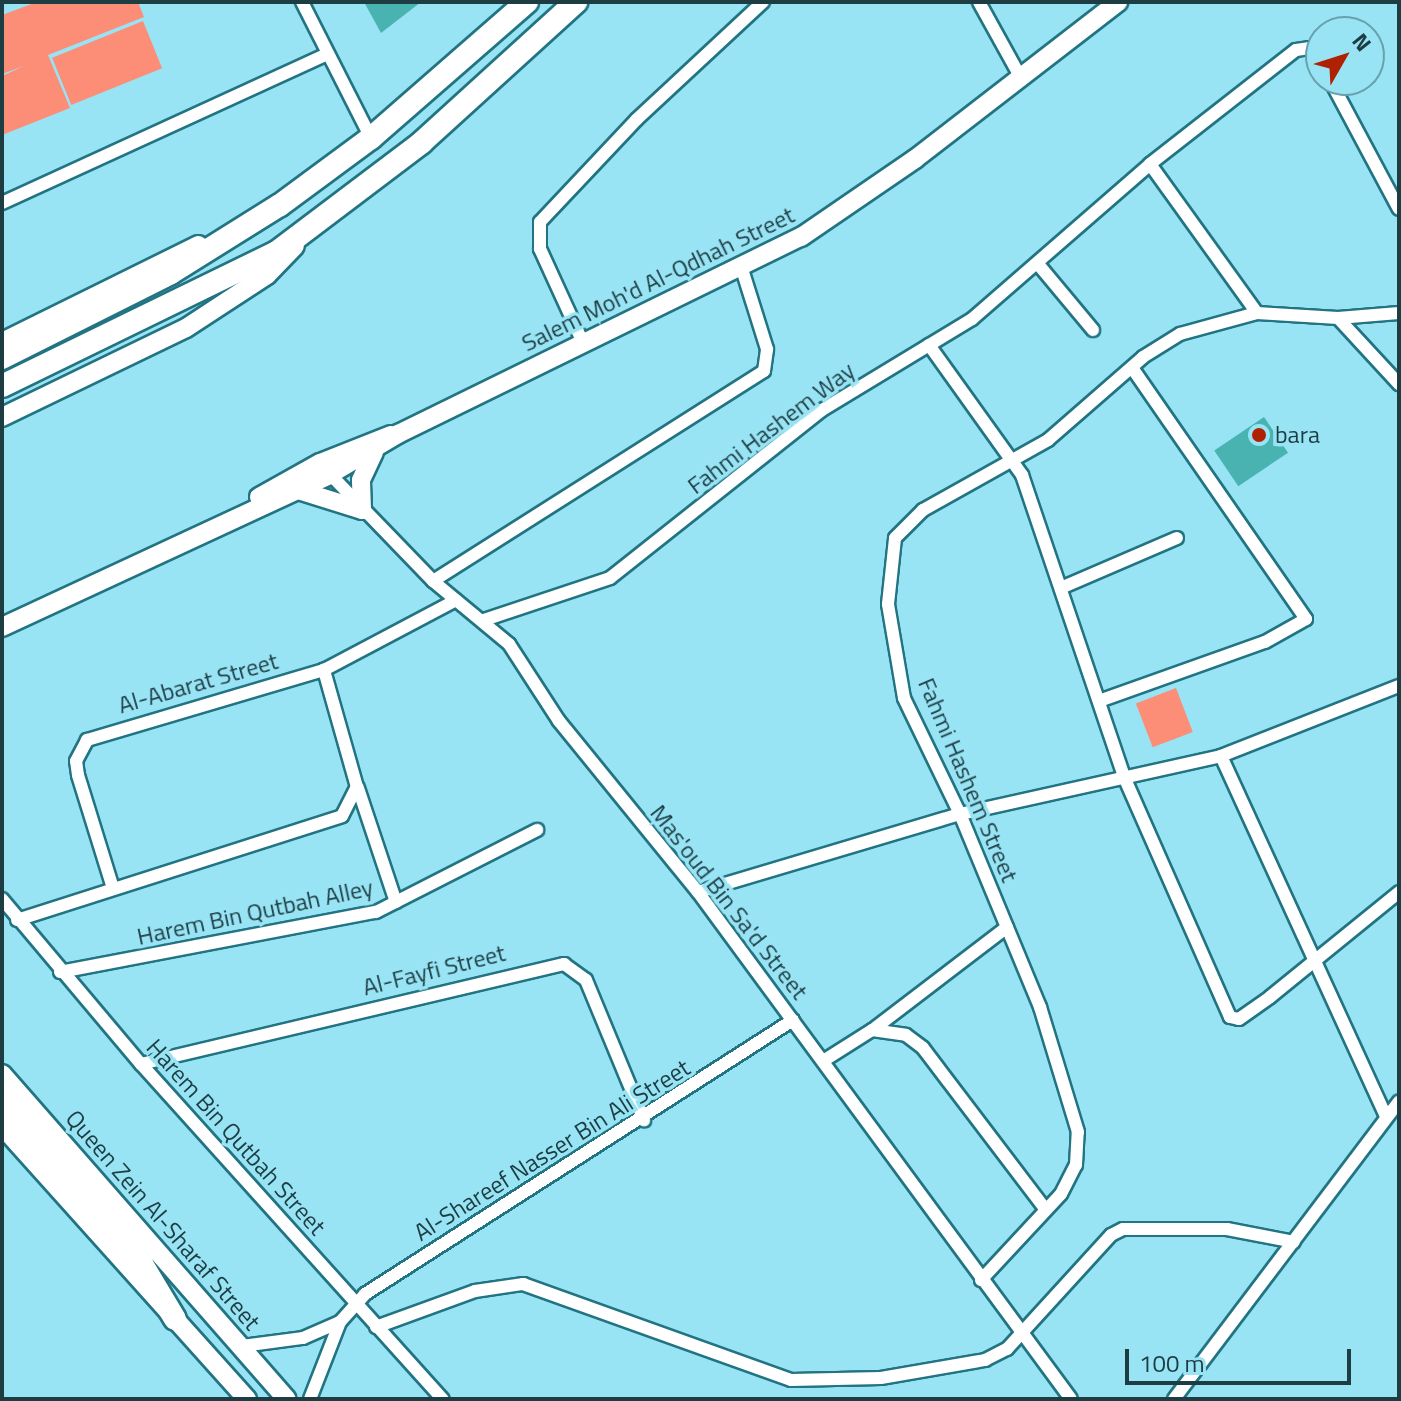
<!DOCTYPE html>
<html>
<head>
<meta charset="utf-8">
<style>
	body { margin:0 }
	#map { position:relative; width:1401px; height:1401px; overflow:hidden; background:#98e4f5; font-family:"Titillium Web",sans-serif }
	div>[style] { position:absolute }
	.green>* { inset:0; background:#fc8e78; transform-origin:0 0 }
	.building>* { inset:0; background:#48b3b0; transform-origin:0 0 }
	.roads { filter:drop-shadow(2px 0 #227482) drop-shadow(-2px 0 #227482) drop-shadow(0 2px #227482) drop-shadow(0 -2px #227482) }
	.street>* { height:12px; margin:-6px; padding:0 6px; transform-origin:6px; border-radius:6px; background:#fff }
	.secondary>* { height:18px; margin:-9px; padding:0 9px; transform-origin:9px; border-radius:9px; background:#fff }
	.highway>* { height:22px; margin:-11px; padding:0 11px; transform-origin:11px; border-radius:11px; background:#fff }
	.dots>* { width:22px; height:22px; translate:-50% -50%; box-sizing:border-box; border:4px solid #98e4f5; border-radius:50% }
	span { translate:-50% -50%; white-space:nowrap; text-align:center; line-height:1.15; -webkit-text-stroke:7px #98e4f5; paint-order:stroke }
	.street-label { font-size:24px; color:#1d3d43 }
	.poi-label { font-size:24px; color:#1d3d43 }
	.left { translate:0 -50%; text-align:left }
	.frame { position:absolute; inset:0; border:4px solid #1d3d43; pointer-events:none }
	.north { position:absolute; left:1305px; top:16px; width:80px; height:80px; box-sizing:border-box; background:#98e4f5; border:2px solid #67a1ae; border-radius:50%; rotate:51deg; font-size:22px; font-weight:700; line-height:32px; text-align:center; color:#1d3d43 }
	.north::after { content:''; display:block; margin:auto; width:28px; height:36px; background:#af2103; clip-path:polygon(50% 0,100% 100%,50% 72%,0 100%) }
	.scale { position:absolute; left:1125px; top:1349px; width:226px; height:36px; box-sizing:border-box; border:4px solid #1d3d43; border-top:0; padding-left:10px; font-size:24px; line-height:28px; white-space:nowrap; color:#1d3d43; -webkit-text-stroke:6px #98e4f5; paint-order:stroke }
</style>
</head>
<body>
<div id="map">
	<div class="green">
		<i style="clip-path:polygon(37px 2px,138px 2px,144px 17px,48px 55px,70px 108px,2px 135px,2px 76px,24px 66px,2px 74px,2px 15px)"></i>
		<i style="left:143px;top:21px;width:51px;height:98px;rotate:68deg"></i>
		<i style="left:1176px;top:688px;width:47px;height:43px;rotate:69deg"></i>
	</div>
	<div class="building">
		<i style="clip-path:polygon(364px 2px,421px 2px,381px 33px)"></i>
		<i style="left:1264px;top:417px;width:43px;height:60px;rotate:56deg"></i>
	</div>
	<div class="roads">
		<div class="street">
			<i style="left:302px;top:2px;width:153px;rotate:63.1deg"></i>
			<i style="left:979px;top:2px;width:87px;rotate:61.1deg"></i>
			<i style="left:1330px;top:80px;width:146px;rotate:61.9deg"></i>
			<i style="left:1150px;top:164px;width:183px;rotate:54.3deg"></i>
			<i style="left:2px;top:203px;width:356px;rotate:-24.6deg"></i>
			<i style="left:1038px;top:264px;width:86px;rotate:50.2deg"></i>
			<i style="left:1338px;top:318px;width:90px;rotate:47.3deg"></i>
			<i style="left:584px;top:345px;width:106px;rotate:-114.6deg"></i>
			<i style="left:540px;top:249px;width:27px;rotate:-90deg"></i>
			<i style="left:540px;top:222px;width:141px;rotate:-46.7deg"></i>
			<i style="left:637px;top:119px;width:172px;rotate:-42.9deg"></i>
			<i style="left:929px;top:345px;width:160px;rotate:54.4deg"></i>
			<i style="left:1022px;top:475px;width:321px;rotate:71.3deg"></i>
			<i style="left:1125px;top:779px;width:260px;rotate:66.2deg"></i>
			<i style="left:1230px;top:1017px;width:9px;rotate:13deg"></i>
			<i style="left:1239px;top:1019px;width:38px;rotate:-35deg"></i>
			<i style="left:1270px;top:997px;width:166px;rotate:-39.1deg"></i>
			<i style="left:325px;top:469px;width:156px;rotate:46deg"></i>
			<i style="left:433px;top:581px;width:99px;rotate:39.7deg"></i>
			<i style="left:509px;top:644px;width:92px;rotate:57deg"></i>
			<i style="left:559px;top:721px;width:220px;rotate:50.9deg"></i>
			<i style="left:698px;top:892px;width:629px;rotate:53.66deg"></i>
			<i style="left:433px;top:581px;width:392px;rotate:-32.4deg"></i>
			<i style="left:764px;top:371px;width:22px;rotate:-82deg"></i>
			<i style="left:767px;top:349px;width:84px;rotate:-107.4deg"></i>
			<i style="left:1063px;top:587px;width:124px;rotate:-23.3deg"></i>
			<i style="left:484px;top:620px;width:133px;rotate:-18.4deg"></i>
			<i style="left:610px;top:578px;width:270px;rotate:-38.4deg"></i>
			<i style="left:822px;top:410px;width:175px;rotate:-31.2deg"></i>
			<i style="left:972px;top:319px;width:236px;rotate:-41deg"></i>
			<i style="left:1150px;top:164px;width:185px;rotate:-38deg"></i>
			<i style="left:1296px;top:50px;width:14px;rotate:-8deg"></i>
			<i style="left:1310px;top:48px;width:19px;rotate:55deg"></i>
			<i style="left:1099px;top:701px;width:176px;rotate:-19.6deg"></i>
			<i style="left:1265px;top:642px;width:47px;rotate:-29.3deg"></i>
			<i style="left:1306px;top:619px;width:305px;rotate:-124.7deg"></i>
			<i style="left:1221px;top:756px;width:396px;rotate:65.4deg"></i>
			<i style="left:358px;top:788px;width:120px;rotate:71.6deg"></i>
			<i style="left:112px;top:885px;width:115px;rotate:-107.2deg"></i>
			<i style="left:78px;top:775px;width:14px;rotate:-98deg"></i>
			<i style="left:76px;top:761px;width:24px;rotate:-62deg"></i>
			<i style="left:87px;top:740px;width:247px;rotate:-16.5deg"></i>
			<i style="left:324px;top:670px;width:149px;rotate:-27.9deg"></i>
			<i style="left:698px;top:892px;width:273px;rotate:-16.6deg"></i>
			<i style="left:960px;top:814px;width:267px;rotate:-12.5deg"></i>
			<i style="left:1221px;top:756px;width:191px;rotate:-21.5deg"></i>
			<i style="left:2px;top:899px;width:216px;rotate:49.9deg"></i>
			<i style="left:141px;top:1064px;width:451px;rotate:48deg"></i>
			<i style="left:17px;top:920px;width:341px;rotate:-17.7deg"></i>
			<i style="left:342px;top:816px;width:33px;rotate:-63deg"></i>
			<i style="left:357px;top:787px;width:122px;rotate:-105.8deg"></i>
			<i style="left:60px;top:972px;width:322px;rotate:-10.8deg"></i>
			<i style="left:376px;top:912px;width:181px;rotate:-27deg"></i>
			<i style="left:875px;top:1028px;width:166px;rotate:-37.4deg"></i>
			<i style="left:823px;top:1061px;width:58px;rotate:-32.3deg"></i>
			<i style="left:872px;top:1030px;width:34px;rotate:8deg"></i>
			<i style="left:906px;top:1035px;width:21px;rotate:37deg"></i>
			<i style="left:923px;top:1048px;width:203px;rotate:52.8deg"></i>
			<i style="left:141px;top:1064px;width:435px;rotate:-13.3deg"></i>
			<i style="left:564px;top:964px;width:27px;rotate:36deg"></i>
			<i style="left:586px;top:980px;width:152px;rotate:67.5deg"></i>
			<i style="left:981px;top:1280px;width:117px;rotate:-47.1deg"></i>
			<i style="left:1061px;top:1194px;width:33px;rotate:-63deg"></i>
			<i style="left:1076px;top:1165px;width:33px;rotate:-87deg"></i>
			<i style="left:1078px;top:1132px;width:131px;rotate:-106.9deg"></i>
			<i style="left:1040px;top:1007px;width:209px;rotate:-112.5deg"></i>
			<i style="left:960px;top:814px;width:129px;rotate:-115.8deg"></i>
			<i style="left:904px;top:698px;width:95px;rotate:-99.7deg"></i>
			<i style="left:888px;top:604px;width:66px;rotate:-83.9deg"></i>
			<i style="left:895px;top:538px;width:40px;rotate:-45deg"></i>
			<i style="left:923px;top:510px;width:143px;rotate:-29.2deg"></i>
			<i style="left:1048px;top:440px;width:126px;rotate:-41.1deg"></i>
			<i style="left:1143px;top:357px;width:44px;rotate:-31.9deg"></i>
			<i style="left:1180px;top:334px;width:80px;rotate:-15.3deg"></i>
			<i style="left:1257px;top:313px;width:81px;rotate:3.5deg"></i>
			<i style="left:1338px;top:318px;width:61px;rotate:-4.7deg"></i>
			<i style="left:376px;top:1327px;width:105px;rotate:-20deg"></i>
			<i style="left:475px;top:1291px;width:49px;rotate:-8.3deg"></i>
			<i style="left:523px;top:1284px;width:285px;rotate:19.7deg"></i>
			<i style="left:791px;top:1380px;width:90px;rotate:-1.3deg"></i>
			<i style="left:881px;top:1378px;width:106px;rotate:-9.8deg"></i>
			<i style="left:985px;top:1360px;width:25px;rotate:-27deg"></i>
			<i style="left:1007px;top:1349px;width:154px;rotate:-47.6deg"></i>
			<i style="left:1111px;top:1235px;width:13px;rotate:-27deg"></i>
			<i style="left:1123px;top:1229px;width:104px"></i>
			<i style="left:1227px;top:1229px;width:68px;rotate:11deg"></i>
			<i style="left:242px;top:1346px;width:62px;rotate:-7.5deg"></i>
			<i style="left:303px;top:1338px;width:40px;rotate:-23.4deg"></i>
			<i style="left:310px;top:1399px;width:83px;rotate:-68.7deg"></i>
			<i style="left:340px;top:1322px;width:38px;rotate:-48deg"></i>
			<i style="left:365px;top:1294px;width:508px;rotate:-32.63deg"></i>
			<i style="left:1174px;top:1399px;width:373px;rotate:-52.9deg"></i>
		</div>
		<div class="secondary">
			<i style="left:2px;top:342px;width:219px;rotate:-26.3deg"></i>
			<i style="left:2px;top:417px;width:204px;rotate:-25.8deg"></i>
			<i style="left:186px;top:328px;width:97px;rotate:-33.2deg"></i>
			<i style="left:267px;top:275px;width:40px;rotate:-46deg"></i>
			<i style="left:298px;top:490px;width:67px;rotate:17.4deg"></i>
			<i style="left:362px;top:510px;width:30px;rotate:-92deg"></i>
			<i style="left:361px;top:480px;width:31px;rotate:-65deg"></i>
			<i style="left:259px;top:497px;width:70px;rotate:-29.1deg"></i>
			<i style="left:320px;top:463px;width:76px;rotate:-21.5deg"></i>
			<i style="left:2px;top:627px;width:361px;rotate:-24.9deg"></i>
			<i style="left:329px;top:475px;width:80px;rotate:-30.7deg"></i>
			<i style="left:398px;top:434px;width:449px;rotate:-26.1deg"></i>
			<i style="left:801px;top:237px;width:138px;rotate:-34.4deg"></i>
			<i style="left:915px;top:159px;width:257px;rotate:-37.7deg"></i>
			<i style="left:2px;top:1074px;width:432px;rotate:48.8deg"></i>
			<i style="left:2px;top:1126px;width:367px;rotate:48.1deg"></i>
		</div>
		<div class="highway">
			<i style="left:2px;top:358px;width:189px;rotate:-26.7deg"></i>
			<i style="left:171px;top:273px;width:128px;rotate:-32deg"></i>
			<i style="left:280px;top:205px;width:113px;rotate:-36.4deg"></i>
			<i style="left:371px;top:138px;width:207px;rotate:-41.1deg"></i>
			<i style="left:2px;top:386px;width:306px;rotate:-26deg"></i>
			<i style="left:277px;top:252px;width:181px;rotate:-37.1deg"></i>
			<i style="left:421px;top:143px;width:210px;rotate:-42.3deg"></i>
			<i style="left:2px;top:1101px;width:215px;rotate:49.3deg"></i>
			<i style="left:142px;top:1264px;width:64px;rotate:59deg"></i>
		</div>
	</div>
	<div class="dots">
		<i style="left:1259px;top:435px;background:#af2103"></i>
	</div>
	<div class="street-label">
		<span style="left:658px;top:279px;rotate:-26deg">Salem Moh'd Al-Qdhah Street</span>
		<span style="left:771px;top:428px;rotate:-37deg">Fahmi Hashem Way</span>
		<span style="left:198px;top:683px;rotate:-16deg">Al-Abarat Street</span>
		<span style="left:968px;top:780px;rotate:67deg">Fahmi Hashem Street</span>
		<span style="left:729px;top:902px;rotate:52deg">Mas'oud Bin Sa'd Street</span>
		<span style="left:255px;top:912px;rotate:-12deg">Harem Bin Qutbah Alley</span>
		<span style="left:434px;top:970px;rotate:-14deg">Al-Fayfi Street</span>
		<span style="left:236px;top:1137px;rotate:48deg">Harem Bin Qutbah Street</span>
		<span style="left:552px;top:1150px;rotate:-32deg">Al-Shareef Nasser Bin Ali Street</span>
		<span style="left:163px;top:1220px;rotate:49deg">Queen Zein Al-Sharaf Street</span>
	</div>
	<div class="poi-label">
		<span class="left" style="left:1275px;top:435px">bara</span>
	</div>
	<div class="frame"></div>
	<div class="north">N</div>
	<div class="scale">100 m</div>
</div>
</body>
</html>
